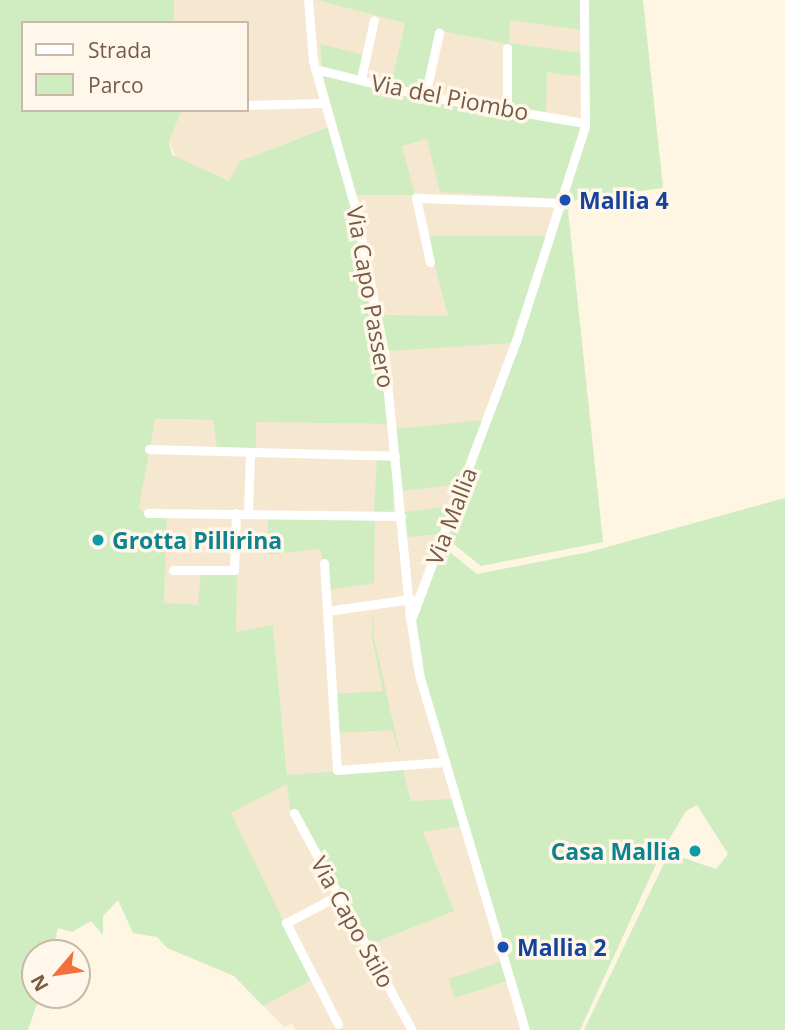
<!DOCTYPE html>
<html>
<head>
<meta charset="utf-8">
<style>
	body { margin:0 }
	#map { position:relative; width:785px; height:1030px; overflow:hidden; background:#fef5e2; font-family:"Open Sans",sans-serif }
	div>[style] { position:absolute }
	.residential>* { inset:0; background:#f6e7d0 }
	.green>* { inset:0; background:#cfedc0; transform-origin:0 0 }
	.minor>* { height:9px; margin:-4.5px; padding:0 4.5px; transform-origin:4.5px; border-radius:4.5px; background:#fff }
	.dots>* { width:19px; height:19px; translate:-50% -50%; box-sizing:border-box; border:4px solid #fff8ea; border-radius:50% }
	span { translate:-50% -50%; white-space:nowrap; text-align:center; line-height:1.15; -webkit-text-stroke:7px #fff8ea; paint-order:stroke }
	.street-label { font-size:23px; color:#785b46 }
	.transit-label { font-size:23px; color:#164399; font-weight:700 }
	.left { translate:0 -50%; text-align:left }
	.culture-label { font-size:23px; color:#0d838f; font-weight:700 }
	.right { translate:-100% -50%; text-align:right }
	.legend { position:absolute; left:21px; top:21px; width:228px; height:91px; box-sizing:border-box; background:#fff8ea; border:2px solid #c9b9a8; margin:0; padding:9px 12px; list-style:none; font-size:21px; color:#785b46 }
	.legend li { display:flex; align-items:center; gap:14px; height:35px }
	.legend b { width:35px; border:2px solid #c9b9a8 }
	.north { position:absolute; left:21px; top:939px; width:70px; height:70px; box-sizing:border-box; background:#fff8ea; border:2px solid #c9b9a8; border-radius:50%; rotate:241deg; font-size:19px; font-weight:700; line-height:28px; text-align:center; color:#785b46 }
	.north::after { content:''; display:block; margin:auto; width:24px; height:32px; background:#f2703e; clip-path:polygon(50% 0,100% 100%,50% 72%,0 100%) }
</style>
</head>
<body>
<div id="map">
	<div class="residential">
		<i style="clip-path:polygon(174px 0,582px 0,583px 118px,511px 343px,406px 619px,413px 666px,521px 1030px,296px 1030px,292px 1023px,284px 1027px,253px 995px,231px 813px,288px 783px,273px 625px,162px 648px,166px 541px,162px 515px,150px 518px,139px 508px,145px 447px,155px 419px,388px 424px,329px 127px,240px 161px,230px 181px,177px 160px,169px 141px,182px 110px,247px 110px,247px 23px,174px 23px)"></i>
	</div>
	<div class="green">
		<i style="clip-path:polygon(0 0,174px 0,174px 23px,23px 23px,23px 110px,182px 110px,169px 141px,172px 155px,229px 181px,240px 161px,329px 127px,347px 185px,389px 424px,256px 422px,256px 449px,217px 448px,213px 420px,155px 419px,139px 508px,150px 518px,167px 514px,164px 603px,198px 605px,201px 573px,237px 574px,236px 632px,273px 625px,287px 775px,402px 767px,411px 801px,452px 799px,460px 826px,423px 832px,454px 911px,368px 945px,290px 809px,287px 784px,231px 813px,312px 980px,263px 1006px,234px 976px,167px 948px,157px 937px,133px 933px,118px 900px,103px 916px,103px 935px,91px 921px,72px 932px,58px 928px,52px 953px,35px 953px,40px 995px,28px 1030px,0 1030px)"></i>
		<i style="clip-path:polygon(317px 0,582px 0,582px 30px,510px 20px,509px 43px,582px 53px,583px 77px,547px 72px,546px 114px,509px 106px,509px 44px,436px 30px,423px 91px,391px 85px,405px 23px)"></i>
		<i style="clip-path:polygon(588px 0,643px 0,663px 188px,577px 199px,568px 210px,603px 542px,481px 566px,446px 538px,584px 140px)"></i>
		<i style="clip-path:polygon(320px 44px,365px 55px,360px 77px,322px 68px)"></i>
		<i style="clip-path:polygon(323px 75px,582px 125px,561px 199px,440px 192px,427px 139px,402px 146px,415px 195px,355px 195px)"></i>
		<i style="clip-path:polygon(427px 236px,548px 236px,511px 343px,387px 351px,379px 315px,448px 316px)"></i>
		<i style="clip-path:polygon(484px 420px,460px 484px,402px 491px,395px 429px)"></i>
		<i style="clip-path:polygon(377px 458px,393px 460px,393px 513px,374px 513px)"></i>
		<i style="clip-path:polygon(785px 498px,785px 1030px,584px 1030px,669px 853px,716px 869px,728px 854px,697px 805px,686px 811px,663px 849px,580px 1030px,528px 1030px,420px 666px,415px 620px,440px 553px,447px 550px,477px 574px,589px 552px)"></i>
		<i style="clip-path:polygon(452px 506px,441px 534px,407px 537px,404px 512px)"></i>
		<i style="clip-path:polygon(268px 516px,375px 519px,374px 583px,329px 590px,320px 549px,267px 555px)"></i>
		<i style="clip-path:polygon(373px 608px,374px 638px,402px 762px,392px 730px,337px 733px,335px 694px,383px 691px,372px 638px)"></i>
		<i style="left:501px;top:962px;width:20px;height:55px;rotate:72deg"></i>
	</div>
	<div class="minor">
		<i style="left:308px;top:0;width:61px;rotate:85.3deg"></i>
		<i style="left:313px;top:61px;width:156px;rotate:74deg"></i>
		<i style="left:356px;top:211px;width:144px;rotate:78.8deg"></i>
		<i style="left:384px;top:352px;width:266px;rotate:84.4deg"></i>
		<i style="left:507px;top:48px;width:63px;rotate:90deg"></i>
		<i style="left:315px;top:69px;width:113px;rotate:13.8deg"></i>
		<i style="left:425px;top:96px;width:162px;rotate:9.6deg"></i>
		<i style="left:361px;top:79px;width:60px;rotate:-77.6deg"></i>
		<i style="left:425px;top:96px;width:65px;rotate:-77.5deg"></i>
		<i style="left:247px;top:105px;width:77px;rotate:-1.5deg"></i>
		<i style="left:430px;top:262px;width:66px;rotate:-102.3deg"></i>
		<i style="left:416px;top:198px;width:147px;rotate:1.9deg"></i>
		<i style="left:149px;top:449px;width:246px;rotate:1.6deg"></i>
		<i style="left:148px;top:513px;width:253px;rotate:0.7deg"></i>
		<i style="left:248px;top:513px;width:61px;rotate:-88.1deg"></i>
		<i style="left:324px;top:563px;width:48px;rotate:86.4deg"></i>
		<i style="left:173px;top:570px;width:61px"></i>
		<i style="left:234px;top:570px;width:57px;rotate:-88deg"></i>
		<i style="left:411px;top:599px;width:85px;rotate:171.9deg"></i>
		<i style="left:327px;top:611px;width:159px;rotate:86.4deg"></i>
		<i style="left:337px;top:770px;width:107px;rotate:-4.3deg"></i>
		<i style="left:294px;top:813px;width:247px;rotate:61.5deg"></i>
		<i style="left:338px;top:1024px;width:114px;rotate:-117.2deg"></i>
		<i style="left:286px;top:923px;width:60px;rotate:-27.8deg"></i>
		<i style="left:525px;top:1030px;width:367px;rotate:-106.6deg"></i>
		<i style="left:420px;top:678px;width:59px;rotate:-98.8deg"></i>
		<i style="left:411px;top:620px;width:298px;rotate:-69.4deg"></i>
		<i style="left:516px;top:341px;width:226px;rotate:-72.2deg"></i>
		<i style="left:585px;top:126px;width:126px;rotate:-90.5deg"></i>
	</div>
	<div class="dots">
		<i style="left:565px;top:200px;background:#1a4fb4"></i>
		<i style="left:98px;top:540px;background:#0f9aa8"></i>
		<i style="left:695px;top:851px;background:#0f9aa8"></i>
		<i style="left:503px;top:947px;background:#1a4fb4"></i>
	</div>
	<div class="street-label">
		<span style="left:450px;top:97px;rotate:11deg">Via del Piombo</span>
		<span style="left:371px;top:297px;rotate:80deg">Via Capo Passero</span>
		<span style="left:451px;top:516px;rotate:-69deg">Via Mallia</span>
		<span style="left:353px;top:922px;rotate:61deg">Via Capo Stilo</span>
	</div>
	<div class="transit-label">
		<span class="left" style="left:579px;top:200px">Mallia 4</span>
		<span class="left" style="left:517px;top:947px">Mallia 2</span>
	</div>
	<div class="culture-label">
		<span class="left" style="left:112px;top:540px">Grotta Pillirina</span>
		<span class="right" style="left:681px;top:851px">Casa Mallia</span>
	</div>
	<ul class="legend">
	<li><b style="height:9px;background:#fff"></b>Strada</li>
	<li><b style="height:19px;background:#cfedc0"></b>Parco</li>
	</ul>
	<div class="north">N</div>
</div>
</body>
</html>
